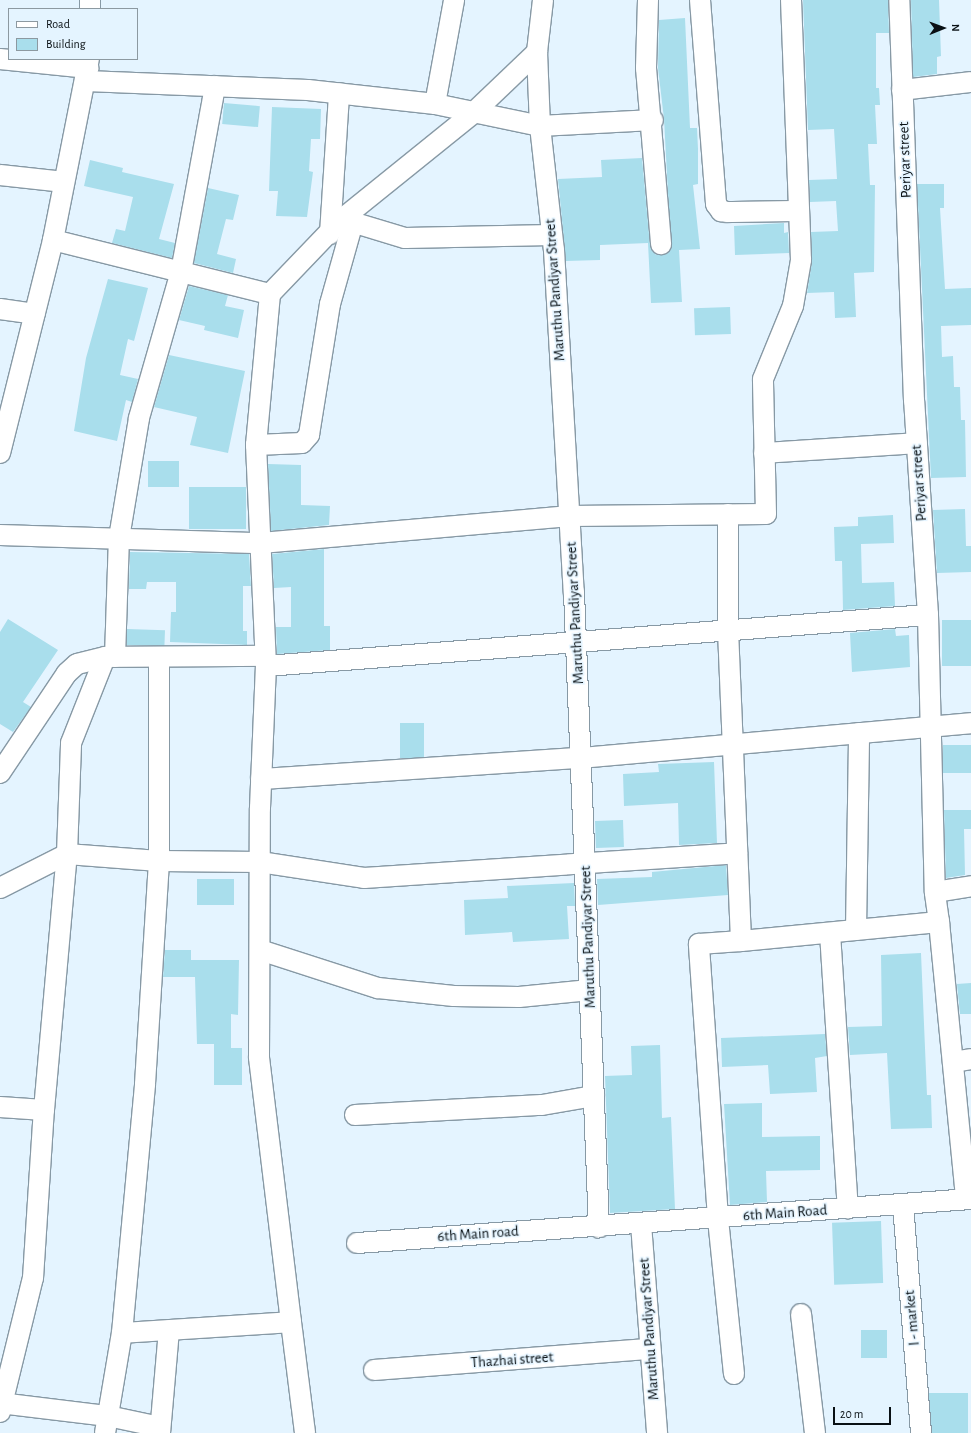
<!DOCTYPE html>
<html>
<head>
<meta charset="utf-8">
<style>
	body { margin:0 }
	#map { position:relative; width:971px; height:1433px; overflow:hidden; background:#e4f4ff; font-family:"Alegreya Sans",sans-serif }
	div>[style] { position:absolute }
	.building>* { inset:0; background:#a9deec; transform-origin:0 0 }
	.roads { filter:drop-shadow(1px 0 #8799a5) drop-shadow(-1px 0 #8799a5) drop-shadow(0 1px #8799a5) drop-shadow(0 -1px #8799a5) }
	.street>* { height:20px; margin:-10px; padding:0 10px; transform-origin:10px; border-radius:10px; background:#fff }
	span { translate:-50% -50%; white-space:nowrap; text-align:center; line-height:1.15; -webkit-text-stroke:3px #e4f4ff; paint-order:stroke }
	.street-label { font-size:15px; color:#091014 }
	.legend { position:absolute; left:8px; top:8px; width:130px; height:52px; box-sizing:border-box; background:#e4f4ff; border:1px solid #8c99a1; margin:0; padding:5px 7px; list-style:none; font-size:12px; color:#091014 }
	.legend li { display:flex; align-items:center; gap:8px; height:20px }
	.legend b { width:20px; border:1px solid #8c99a1 }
	.north { position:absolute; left:923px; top:8px; width:40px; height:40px; -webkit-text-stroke:3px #e4f4ff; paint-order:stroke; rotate:89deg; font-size:11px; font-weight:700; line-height:16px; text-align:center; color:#091014 }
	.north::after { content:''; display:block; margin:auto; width:14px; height:18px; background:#091014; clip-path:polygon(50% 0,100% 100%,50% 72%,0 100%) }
	.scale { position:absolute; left:833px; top:1407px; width:58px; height:18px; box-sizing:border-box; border:2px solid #091014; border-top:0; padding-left:5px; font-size:12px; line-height:14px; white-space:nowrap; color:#091014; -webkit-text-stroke:3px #e4f4ff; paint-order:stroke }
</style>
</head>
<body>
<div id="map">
	<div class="building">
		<i style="clip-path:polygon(803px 0,888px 0,889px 33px,876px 33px,876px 88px,879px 88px,880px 105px,875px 105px,877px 144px,868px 144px,870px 185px,875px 185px,874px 272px,854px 273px,856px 317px,835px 318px,834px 292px,807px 293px,812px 262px,811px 232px,838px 231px,836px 201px,810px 202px,809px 180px,837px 179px,834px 129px,808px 130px)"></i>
		<i style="clip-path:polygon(911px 0,939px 0,941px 56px,937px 57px,937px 74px,913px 77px)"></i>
		<i style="clip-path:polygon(685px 18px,690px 128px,697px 128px,698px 149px,698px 184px,693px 185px,700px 249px,679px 250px,682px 302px,651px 303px,648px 243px,600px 245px,600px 260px,566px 261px,558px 179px,602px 177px,601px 160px,642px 158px,650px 245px,656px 255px,667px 254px,671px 249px,664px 119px,658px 68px,659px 20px)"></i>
		<i style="left:224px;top:103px;width:36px;height:21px;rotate:5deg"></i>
		<i style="clip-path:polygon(272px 107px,321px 109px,320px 139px,311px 139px,309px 171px,313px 172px,307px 217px,276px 216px,278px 191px,269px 191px)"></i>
		<i style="clip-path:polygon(90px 160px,123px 168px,122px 172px,174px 184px,159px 239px,175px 243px,172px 258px,112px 243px,116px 229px,125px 231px,133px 197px,84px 186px)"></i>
		<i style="clip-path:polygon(917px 184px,944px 184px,944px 208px,940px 208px,945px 289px,971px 288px,971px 325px,941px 326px,942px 357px,953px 356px,954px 387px,960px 387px,961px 420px,965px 420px,966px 477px,931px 478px)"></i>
		<i style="clip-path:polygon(208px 188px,239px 195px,233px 220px,226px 219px,217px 254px,236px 259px,233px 273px,194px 263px)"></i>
		<i style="clip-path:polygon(784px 223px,784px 233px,788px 232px,789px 253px,735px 255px,734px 226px)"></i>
		<i style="clip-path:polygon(108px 279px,148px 288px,134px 341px,128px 339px,120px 375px,138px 379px,132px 402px,126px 400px,117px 441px,74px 431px,86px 358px)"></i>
		<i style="clip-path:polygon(189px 286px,228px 295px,225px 306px,244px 310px,238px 338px,204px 330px,205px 326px,179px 320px)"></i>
		<i style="left:730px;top:307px;width:27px;height:36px;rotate:88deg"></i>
		<i style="clip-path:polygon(169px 355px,245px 371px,228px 453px,190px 445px,197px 417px,154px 407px)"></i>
		<i style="left:148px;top:461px;width:31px;height:26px"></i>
		<i style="clip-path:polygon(268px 464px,301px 465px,301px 505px,330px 506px,329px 525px,271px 531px)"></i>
		<i style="left:189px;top:487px;width:57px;height:42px"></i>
		<i style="clip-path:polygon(965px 509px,966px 546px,971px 546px,971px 572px,937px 573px,933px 510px)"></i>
		<i style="clip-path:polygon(893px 515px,894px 543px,861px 544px,862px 583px,894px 582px,895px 606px,843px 610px,842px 561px,835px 561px,834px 527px,858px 526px,858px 517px)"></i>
		<i style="clip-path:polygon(324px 549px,324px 626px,330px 626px,330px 650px,277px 654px,276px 627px,291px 627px,291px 587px,274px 588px,272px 554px)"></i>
		<i style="clip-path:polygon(130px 552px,249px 554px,251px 586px,243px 586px,243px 631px,247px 631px,247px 645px,170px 642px,171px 612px,176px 612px,176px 582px,147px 582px,146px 589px,129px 589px)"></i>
		<i style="clip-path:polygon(8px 619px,58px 650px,23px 702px,31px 707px,13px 732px,0 724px,0 632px)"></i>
		<i style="left:942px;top:620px;width:29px;height:46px"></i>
		<i style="left:127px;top:629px;width:38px;height:16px;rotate:2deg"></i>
		<i style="clip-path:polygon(895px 629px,896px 636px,909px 635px,910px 667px,852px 672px,850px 633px)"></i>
		<i style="left:400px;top:723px;width:24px;height:35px"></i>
		<i style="left:971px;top:745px;width:28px;height:28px;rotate:90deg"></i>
		<i style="clip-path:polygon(714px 762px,717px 843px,679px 845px,678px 803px,624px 806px,623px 774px,659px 772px,658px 764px)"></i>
		<i style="clip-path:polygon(944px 810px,971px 810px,971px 829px,964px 829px,965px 875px,946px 878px)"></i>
		<i style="left:623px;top:820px;width:27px;height:28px;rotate:88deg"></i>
		<i style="clip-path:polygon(726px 865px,728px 895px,598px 905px,597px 879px,652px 877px,652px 872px)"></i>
		<i style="left:197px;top:879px;width:37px;height:26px"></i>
		<i style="clip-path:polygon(574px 883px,575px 906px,567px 906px,569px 939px,513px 942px,512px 932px,465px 935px,464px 900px,508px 898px,507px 886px)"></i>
		<i style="clip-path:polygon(165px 950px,191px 950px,191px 960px,239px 960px,238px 1015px,231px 1014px,231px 1048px,242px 1048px,242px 1085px,214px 1085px,214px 1044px,197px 1044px,195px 977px,163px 977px)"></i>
		<i style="clip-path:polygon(921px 953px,927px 1095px,931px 1095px,932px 1128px,891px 1129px,887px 1053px,850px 1055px,848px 1027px,882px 1026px,881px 955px)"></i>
		<i style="clip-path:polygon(971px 983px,971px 1014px,960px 1014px,957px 984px)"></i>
		<i style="clip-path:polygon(825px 1034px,827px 1056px,815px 1058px,817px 1092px,770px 1094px,768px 1065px,722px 1067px,721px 1038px)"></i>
		<i style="clip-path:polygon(660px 1045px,662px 1118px,671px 1117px,675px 1209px,610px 1213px,605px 1076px,632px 1075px,631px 1046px)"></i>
		<i style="clip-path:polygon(762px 1103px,762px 1137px,820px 1136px,820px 1170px,766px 1171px,767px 1202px,730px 1205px,724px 1104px)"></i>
		<i style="left:881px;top:1221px;width:62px;height:49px;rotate:88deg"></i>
		<i style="left:861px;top:1330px;width:26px;height:28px"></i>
		<i style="left:929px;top:1393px;width:39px;height:40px"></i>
	</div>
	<div class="roads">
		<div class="street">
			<i style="left:543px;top:0;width:52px;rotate:96.6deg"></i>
			<i style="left:537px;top:52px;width:74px;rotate:87.7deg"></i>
			<i style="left:540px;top:126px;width:125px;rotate:83.6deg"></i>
			<i style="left:554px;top:250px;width:343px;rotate:86.7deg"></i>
			<i style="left:574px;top:592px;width:636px;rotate:87.75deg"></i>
			<i style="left:648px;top:0;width:68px;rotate:91.7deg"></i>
			<i style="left:646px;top:68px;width:177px;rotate:85.1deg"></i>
			<i style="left:700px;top:0;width:205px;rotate:85.5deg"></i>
			<i style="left:716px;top:204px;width:9px;rotate:54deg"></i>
			<i style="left:721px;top:211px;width:6px;rotate:9deg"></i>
			<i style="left:727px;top:212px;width:72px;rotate:-0.8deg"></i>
			<i style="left:90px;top:9px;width:9px;rotate:-90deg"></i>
			<i style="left:0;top:59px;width:89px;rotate:5.8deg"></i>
			<i style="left:86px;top:81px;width:222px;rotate:2.3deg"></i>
			<i style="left:308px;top:90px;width:128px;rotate:6.3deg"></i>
			<i style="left:435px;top:104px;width:106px;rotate:-79.6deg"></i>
			<i style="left:902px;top:90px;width:69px;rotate:-6.6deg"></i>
			<i style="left:435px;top:104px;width:107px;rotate:11.8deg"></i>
			<i style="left:540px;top:126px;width:113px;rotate:-3deg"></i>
			<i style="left:0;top:175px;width:64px;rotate:6.2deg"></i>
			<i style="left:342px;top:219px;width:66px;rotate:16.8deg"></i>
			<i style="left:405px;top:238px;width:147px;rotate:-1.2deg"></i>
			<i style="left:330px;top:234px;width:141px;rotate:-86.3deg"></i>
			<i style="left:53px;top:240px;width:224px;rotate:14deg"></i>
			<i style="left:270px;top:294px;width:104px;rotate:-46.2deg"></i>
			<i style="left:342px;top:219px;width:167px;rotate:-38.9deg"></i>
			<i style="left:472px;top:114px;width:90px;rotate:-43.6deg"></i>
			<i style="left:270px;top:294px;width:152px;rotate:95.3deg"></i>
			<i style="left:256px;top:445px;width:221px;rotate:87.4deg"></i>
			<i style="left:266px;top:666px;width:664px;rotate:-4.41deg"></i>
			<i style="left:928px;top:615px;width:214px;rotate:-93.7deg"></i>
			<i style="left:914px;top:401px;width:401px;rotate:-92.1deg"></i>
			<i style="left:0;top:309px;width:35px;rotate:8deg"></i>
			<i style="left:256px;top:445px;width:46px;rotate:-2.5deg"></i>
			<i style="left:302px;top:443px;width:11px;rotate:-49deg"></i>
			<i style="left:309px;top:435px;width:133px;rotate:-80.9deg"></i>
			<i style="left:330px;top:304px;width:85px;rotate:-74.3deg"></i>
			<i style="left:0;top:453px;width:219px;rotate:-76deg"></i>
			<i style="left:53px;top:240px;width:185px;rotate:-78.8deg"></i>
			<i style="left:764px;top:453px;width:153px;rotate:-3.7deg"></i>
			<i style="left:728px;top:514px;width:116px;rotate:90deg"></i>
			<i style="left:728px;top:630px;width:311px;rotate:87.6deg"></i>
			<i style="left:741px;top:941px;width:199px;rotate:-5.5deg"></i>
			<i style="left:939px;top:922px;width:278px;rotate:84.4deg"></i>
			<i style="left:0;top:535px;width:261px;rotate:1.8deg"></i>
			<i style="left:261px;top:543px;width:310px;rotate:-5deg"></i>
			<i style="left:570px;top:516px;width:196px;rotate:-0.6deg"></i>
			<i style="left:766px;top:514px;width:135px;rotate:-91.3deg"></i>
			<i style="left:763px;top:379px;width:79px;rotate:-67.7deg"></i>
			<i style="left:793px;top:306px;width:47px;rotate:-80.1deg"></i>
			<i style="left:801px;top:260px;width:260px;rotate:-92.2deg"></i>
			<i style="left:928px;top:615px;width:277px;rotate:88.6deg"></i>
			<i style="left:115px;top:657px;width:119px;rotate:-88.1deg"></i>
			<i style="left:119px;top:538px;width:122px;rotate:-80.5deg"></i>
			<i style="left:139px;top:418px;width:152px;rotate:-74deg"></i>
			<i style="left:181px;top:272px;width:189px;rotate:-79.6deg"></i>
			<i style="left:0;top:773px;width:120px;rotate:-56.2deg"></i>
			<i style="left:67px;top:673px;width:13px;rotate:-42deg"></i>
			<i style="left:77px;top:664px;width:29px;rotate:-14deg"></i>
			<i style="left:261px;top:779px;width:321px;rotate:-3.8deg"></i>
			<i style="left:581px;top:758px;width:392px;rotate:-5.1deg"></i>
			<i style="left:0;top:888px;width:75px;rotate:-26.9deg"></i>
			<i style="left:67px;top:854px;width:111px;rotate:-87.9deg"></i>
			<i style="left:71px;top:743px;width:92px;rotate:-68.4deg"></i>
			<i style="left:105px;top:657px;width:160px;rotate:-0.4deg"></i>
			<i style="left:939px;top:922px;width:30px;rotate:-98deg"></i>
			<i style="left:935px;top:892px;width:36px;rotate:-9deg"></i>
			<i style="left:856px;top:930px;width:197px;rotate:-89.1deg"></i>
			<i style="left:830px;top:933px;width:276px;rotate:86.3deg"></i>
			<i style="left:260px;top:950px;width:124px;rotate:17.9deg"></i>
			<i style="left:378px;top:988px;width:76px;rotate:6deg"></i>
			<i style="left:454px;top:996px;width:65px;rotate:0.9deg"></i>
			<i style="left:519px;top:997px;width:71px;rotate:-5.6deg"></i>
			<i style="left:953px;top:1062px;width:18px;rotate:-9deg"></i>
			<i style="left:0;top:1107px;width:44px;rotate:3.9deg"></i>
			<i style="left:44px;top:1110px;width:257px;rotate:-84.9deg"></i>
			<i style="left:67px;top:854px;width:92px;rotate:4.4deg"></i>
			<i style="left:159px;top:861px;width:101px;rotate:0.6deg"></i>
			<i style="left:260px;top:862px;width:105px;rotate:8.7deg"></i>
			<i style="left:364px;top:878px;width:374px;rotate:-3.8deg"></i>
			<i style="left:355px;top:1115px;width:187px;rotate:-3.1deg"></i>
			<i style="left:542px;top:1105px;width:53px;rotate:-9.8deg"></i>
			<i style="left:903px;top:1204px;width:230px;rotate:85.5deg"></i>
			<i style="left:641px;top:1224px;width:210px;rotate:85.6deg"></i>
			<i style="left:357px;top:1243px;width:616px;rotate:-4.1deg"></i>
			<i style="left:801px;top:1314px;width:120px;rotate:83.3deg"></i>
			<i style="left:291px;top:1322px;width:112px;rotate:82.8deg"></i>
			<i style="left:122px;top:1333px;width:250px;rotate:-84.7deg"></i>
			<i style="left:145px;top:1084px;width:223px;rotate:-86.4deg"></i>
			<i style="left:159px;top:861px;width:204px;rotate:-90deg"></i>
			<i style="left:374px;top:1370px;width:277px;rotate:-4.4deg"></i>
			<i style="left:734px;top:1374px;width:157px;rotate:-95.9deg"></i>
			<i style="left:718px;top:1218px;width:275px;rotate:-94deg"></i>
			<i style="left:699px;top:944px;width:42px;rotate:-4.1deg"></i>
			<i style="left:0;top:1403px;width:109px;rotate:6.9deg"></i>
			<i style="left:108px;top:1416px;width:53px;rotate:11.9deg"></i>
			<i style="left:0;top:1412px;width:138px;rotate:-76.2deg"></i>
			<i style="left:33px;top:1278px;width:168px;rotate:-86.3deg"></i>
			<i style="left:105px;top:1433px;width:101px;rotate:-80.4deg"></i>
			<i style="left:122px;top:1333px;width:169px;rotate:-3.7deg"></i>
			<i style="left:291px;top:1322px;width:267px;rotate:-96.9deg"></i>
			<i style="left:259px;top:1057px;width:249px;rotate:-89.8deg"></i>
			<i style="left:260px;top:808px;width:142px;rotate:-87.6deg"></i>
			<i style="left:160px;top:1433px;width:103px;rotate:-85deg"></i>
		</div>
	</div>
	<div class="street-label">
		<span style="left:905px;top:160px;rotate:-92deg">Periyar street</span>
		<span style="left:555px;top:290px;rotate:-94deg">Maruthu Pandiyar Street</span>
		<span style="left:919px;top:483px;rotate:-94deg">Periyar street</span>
		<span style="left:575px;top:613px;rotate:-93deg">Maruthu Pandiyar Street</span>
		<span style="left:588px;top:937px;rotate:-92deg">Maruthu Pandiyar Street</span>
		<span style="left:785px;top:1213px;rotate:-4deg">6th Main Road</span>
		<span style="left:478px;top:1234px;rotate:-4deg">6th Main road</span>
		<span style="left:912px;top:1318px;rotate:-95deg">I - market</span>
		<span style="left:649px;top:1329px;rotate:-94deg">Maruthu Pandiyar Street</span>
		<span style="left:512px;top:1360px;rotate:-4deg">Thazhai street</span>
	</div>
	<ul class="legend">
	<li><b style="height:5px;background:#fff"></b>Road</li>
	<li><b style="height:11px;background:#a9deec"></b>Building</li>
	</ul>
	<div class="north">N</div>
	<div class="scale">20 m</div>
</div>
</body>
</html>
